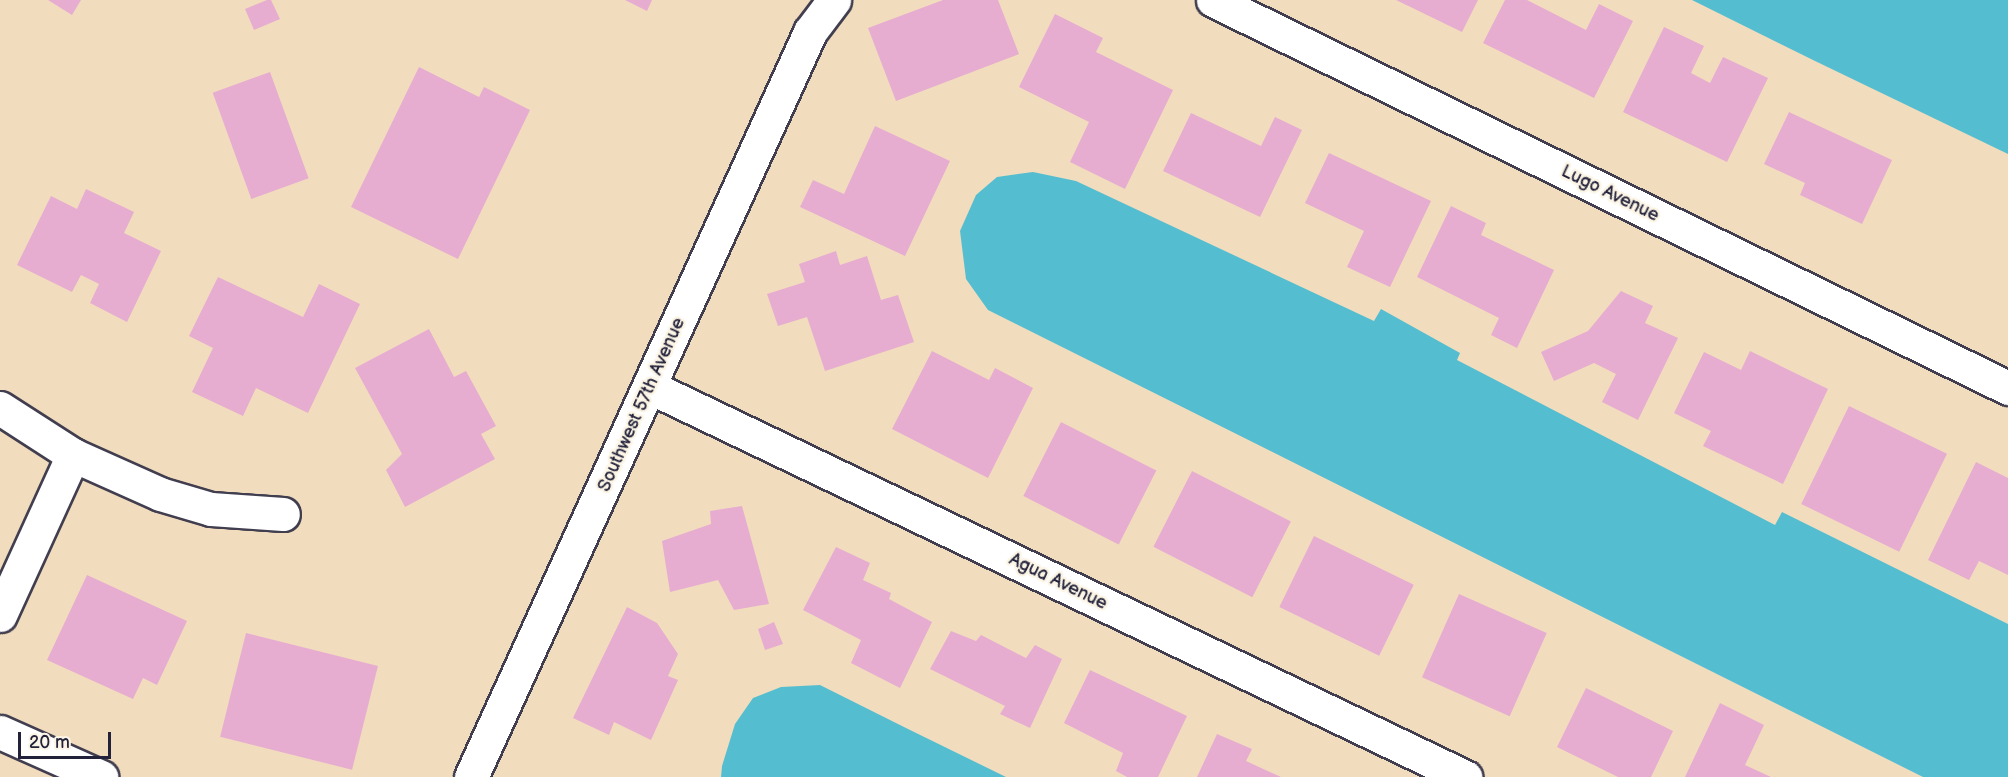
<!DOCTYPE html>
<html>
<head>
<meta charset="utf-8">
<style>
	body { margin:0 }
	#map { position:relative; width:2008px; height:777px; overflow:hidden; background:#f2dcbe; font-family:"Balsamiq Sans",sans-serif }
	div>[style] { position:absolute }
	.water>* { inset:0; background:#54bed0 }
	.building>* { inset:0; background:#e6add0; transform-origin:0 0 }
	.roads { filter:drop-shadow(2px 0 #413e4f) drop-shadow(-2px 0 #413e4f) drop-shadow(0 2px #413e4f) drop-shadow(0 -2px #413e4f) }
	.minor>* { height:33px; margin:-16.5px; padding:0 16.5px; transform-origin:16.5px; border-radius:16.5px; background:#fff }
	span { translate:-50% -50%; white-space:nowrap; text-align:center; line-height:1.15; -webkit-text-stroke:5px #fcf5e5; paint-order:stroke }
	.street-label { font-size:18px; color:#22223b }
	.scale { position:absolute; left:18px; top:732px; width:93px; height:27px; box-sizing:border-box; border:3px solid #22223b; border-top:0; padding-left:8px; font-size:18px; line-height:21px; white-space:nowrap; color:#22223b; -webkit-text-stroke:4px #fcf5e5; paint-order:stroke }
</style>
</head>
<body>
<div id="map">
	<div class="water">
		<i style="clip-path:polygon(1692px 0,2008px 0,2008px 154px,1813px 60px)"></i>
		<i style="clip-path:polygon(1033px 172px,1076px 181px,1374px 321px,1381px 309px,1460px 353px,1457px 360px,1775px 525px,1782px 512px,2008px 624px,2008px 777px,1923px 777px,988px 310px,966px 279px,960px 231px,976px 195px,997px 177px)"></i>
		<i style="clip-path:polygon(820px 685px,906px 728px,1006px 777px,721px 777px,722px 766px,735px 724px,753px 698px,781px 687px)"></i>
	</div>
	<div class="building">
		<i style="clip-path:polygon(48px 0,81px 0,72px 15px)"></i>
		<i style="clip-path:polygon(267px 0,271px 0,280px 19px,254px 30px,245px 9px)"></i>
		<i style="clip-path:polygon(625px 0,652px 0,647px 11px)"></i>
		<i style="clip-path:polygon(943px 0,998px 0,1019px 54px,896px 101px,868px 28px)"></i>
		<i style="clip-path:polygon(1396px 0,1478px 0,1462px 32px)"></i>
		<i style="clip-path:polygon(1505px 0,1527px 0,1586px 30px,1599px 4px,1633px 21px,1594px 98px,1483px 43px)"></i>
		<i style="clip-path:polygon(1055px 14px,1103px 38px,1096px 52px,1173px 90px,1125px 189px,1070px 162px,1089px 122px,1019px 87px)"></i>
		<i style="clip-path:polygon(1664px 27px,1704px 46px,1691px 73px,1710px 83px,1723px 57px,1768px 78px,1727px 162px,1623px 112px)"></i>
		<i style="clip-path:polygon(419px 67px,479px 97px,484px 87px,530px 110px,458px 259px,351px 207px)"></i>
		<i style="left:270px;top:72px;width:113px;height:61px;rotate:70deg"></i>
		<i style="clip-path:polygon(1789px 112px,1892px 160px,1862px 224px,1800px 195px,1805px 183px,1764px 164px)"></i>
		<i style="clip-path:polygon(1191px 113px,1261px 146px,1275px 117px,1302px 130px,1260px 217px,1163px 171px)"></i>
		<i style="clip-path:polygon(875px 126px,950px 161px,905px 256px,800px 207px,813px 180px,844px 194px)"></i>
		<i style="clip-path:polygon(1329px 153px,1431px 201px,1390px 287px,1347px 267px,1364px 231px,1305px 203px)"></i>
		<i style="clip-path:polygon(86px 189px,134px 212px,124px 233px,161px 251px,127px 322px,90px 303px,99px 284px,81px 275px,72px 292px,17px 265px,51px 196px,77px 209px)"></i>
		<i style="clip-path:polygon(1451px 206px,1486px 223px,1481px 235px,1554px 270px,1517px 348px,1491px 335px,1499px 318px,1417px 277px)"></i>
		<i style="clip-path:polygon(836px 251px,840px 265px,867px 256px,881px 300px,898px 295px,914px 342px,825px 371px,807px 317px,778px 326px,767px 294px,805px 282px,799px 264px)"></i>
		<i style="clip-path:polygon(218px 277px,303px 317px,319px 284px,360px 304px,308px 413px,256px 388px,243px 416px,192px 392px,213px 348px,189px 336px)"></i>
		<i style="clip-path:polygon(1621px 291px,1653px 306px,1645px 323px,1678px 338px,1638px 420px,1602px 402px,1616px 374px,1594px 363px,1554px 381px,1541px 352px,1588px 331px)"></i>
		<i style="clip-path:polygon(429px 329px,454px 377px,466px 371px,496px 426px,481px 434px,495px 459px,405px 507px,386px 470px,402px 454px,355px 368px)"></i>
		<i style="clip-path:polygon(932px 351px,989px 380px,995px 368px,1033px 388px,988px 478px,892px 429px)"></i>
		<i style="clip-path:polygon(1750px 351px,1828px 389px,1783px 484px,1703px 446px,1711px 431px,1674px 413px,1704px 352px,1741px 370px)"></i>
		<i style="left:1849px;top:406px;width:109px;height:109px;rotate:26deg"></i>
		<i style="left:1061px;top:422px;width:107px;height:83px;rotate:27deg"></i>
		<i style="clip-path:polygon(1976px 462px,2008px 478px,2008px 575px,1979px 561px,1969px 580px,1928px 560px)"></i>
		<i style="left:1192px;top:471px;width:111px;height:85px;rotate:27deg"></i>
		<i style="clip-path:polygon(742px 506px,769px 604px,734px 610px,718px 580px,670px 592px,662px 541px,711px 524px,710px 511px)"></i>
		<i style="left:1314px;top:536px;width:111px;height:79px;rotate:26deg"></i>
		<i style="clip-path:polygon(836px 547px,870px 563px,863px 580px,891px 593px,889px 599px,932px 622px,900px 688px,851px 663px,861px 640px,803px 610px)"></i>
		<i style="clip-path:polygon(87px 575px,187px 621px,157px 685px,143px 678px,133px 699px,47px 660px)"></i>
		<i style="left:1459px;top:594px;width:96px;height:91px;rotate:24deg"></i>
		<i style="clip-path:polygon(627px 607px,657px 623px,678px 654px,668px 676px,678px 680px,651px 740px,614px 722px,609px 735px,573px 718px)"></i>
		<i style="clip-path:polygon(774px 622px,783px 644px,765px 650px,758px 629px)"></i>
		<i style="clip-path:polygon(951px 631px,976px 641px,981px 635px,1026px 658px,1035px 645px,1062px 659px,1030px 728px,1000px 714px,1005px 706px,930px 669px)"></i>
		<i style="left:246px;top:633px;width:136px;height:107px;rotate:14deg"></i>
		<i style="clip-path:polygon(1090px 670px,1187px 716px,1158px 777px,1127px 777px,1116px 771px,1123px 753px,1064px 723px)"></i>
		<i style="clip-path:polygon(1586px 688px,1673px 731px,1651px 777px,1618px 777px,1557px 747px)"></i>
		<i style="clip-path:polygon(1720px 703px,1764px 725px,1745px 765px,1771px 777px,1685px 777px)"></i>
		<i style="clip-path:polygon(1217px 734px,1252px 749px,1246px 761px,1281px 777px,1197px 777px)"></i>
	</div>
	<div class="roads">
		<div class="minor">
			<i style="left:1213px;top:0;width:885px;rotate:26.01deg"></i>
			<i style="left:650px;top:387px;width:904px;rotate:25.57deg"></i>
			<i style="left:0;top:408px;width:87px;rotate:32.8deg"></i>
			<i style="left:73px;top:455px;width:95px;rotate:24.1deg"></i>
			<i style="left:160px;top:494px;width:53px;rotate:16.4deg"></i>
			<i style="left:211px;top:509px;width:72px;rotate:4deg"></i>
			<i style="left:0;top:615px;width:176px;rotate:-65.5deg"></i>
			<i style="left:0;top:732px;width:111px;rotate:24deg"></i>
			<i style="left:471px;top:777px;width:819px;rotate:-65.53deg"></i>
			<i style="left:810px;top:32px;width:40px;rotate:-53deg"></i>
		</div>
	</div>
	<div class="street-label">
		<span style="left:1610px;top:194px;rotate:26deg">Lugo Avenue</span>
		<span style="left:642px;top:405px;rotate:-66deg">Southwest 57th Avenue</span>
		<span style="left:1058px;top:582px;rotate:26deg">Agua Avenue</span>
	</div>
	<div class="scale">20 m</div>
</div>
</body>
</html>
